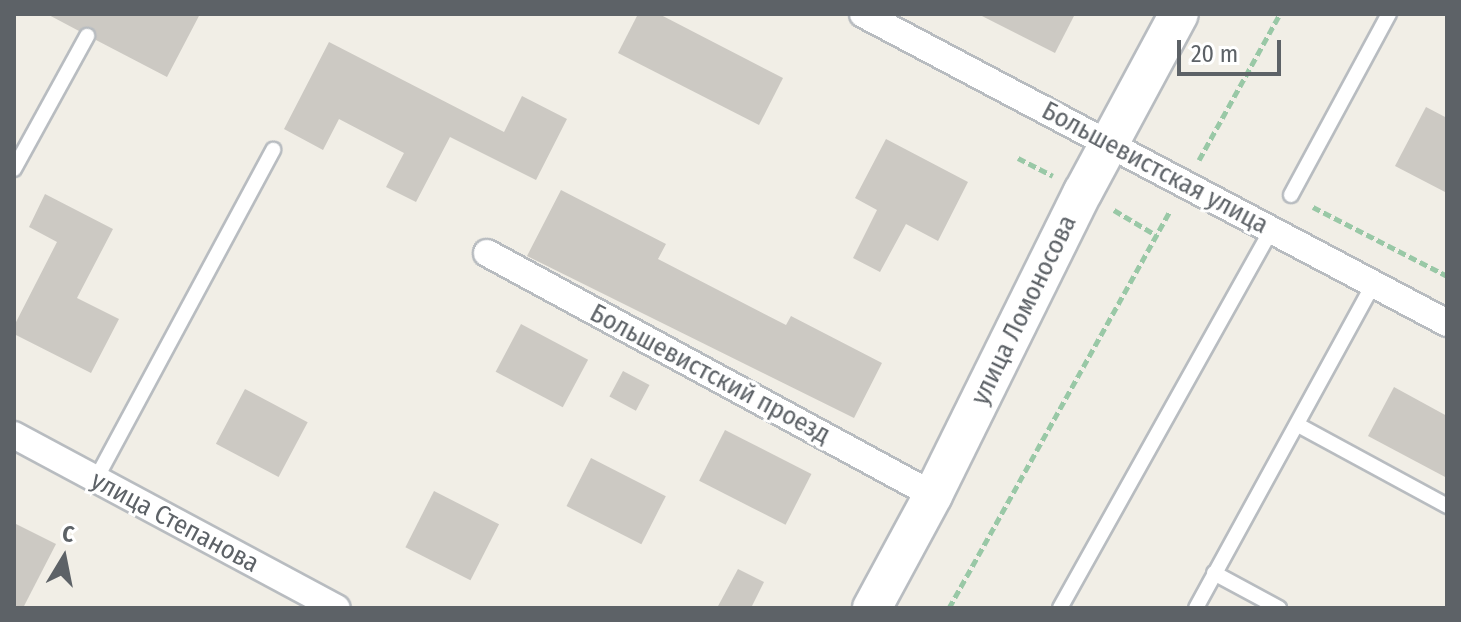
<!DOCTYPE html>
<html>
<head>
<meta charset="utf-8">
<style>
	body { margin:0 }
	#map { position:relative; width:1461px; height:622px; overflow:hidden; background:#f1eee6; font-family:"Fira Sans Condensed",sans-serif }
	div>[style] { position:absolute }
	.building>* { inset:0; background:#ccc9c3; transform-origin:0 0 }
	.path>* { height:5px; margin-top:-2.5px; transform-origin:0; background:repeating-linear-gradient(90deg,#99c8a6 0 8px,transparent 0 12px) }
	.roads { filter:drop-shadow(2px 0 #b8bcc0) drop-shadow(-2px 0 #b8bcc0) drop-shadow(0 2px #b8bcc0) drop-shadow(0 -2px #b8bcc0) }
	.lane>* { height:14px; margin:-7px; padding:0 7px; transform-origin:7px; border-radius:7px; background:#fff }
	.street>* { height:26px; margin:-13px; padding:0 13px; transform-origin:13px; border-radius:13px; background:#fff }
	.secondary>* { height:38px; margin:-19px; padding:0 19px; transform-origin:19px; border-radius:19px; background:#fff }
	span { translate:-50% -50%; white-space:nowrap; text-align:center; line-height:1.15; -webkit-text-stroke:6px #fff; paint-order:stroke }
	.street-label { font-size:26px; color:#5d6267 }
	.frame { position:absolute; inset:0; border:16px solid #5d6267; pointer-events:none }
	.north { position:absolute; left:24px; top:518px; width:80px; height:80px; -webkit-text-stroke:6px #fff; paint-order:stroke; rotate:10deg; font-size:22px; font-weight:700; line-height:32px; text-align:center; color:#5d6267 }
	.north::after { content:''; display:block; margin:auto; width:28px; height:36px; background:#5d6267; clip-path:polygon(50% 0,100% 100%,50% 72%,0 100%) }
	.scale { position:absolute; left:1177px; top:40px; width:104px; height:36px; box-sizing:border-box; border:4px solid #5d6267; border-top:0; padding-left:10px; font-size:24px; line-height:28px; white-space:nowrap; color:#5d6267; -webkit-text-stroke:6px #fff; paint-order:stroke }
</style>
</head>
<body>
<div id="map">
	<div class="building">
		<i style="clip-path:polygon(47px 14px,200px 14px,167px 77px,96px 40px,91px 27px,79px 31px)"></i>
		<i style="clip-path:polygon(638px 14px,659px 14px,783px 78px,759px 125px,618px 53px)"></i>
		<i style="clip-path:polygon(978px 14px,1075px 14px,1055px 53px)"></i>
		<i style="clip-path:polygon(329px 42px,504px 132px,522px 96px,567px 119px,536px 180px,450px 137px,416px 202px,386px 187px,404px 153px,339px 119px,323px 150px,284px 129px)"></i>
		<i style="clip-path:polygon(1426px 107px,1447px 118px,1447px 193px,1395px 166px)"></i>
		<i style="clip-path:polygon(886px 139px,968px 182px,938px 241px,906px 224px,880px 272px,853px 258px,877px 210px,855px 198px)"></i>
		<i style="clip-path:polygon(561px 190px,666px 244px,658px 259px,786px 325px,791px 316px,882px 363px,854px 418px,527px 256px)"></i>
		<i style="clip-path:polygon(45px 194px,113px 229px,77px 298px,119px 319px,91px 373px,14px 334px,14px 326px,57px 242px,29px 227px)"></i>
		<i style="left:521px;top:324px;width:76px;height:54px;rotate:28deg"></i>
		<i style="left:623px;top:371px;width:30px;height:29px;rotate:28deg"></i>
		<i style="clip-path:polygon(1394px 387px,1447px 416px,1447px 478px,1368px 436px)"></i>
		<i style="left:245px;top:389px;width:71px;height:62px;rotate:28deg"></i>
		<i style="left:725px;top:430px;width:97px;height:57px;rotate:27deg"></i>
		<i style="left:591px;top:458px;width:84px;height:54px;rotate:27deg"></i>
		<i style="left:434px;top:491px;width:73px;height:63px;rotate:27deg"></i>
		<i style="clip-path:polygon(14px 523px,56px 544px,23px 608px,14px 608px)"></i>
		<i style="clip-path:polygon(738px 569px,764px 582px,751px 608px,717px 608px)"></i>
	</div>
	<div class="path">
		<i style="left:1018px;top:158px;width:39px;rotate:27deg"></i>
		<i style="left:1199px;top:160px;width:167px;rotate:-61deg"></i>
		<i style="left:1313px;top:207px;width:151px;rotate:27.2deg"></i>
		<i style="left:1114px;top:210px;width:49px;rotate:30.8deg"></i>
		<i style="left:949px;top:608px;width:454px;rotate:-60.9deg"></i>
	</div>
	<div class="roads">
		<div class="lane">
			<i style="left:14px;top:169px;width:152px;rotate:-61.2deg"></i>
			<i style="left:1291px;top:195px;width:206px;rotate:-61.6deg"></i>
			<i style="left:1298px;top:425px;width:170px;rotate:28.5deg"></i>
			<i style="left:96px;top:479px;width:374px;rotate:-61.7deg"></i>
			<i style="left:1214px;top:573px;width:74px;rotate:28.3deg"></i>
			<i style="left:1060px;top:608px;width:434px;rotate:-60.8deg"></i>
			<i style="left:1196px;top:608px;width:371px;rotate:-61.3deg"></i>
		</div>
		<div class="street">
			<i style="left:863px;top:14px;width:661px;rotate:27.88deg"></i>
			<i style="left:487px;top:253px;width:507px;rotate:28.48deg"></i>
			<i style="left:14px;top:435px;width:366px;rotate:28.2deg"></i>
		</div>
		<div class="secondary">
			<i style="left:872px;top:608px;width:128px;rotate:-61.6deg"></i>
			<i style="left:933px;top:495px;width:338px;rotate:-63.7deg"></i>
			<i style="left:1083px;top:192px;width:202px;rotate:-61.7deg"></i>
		</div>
	</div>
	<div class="street-label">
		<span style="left:1155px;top:168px;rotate:28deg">Большевистская улица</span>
		<span style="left:1024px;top:310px;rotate:-64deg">улица Ломоносова</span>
		<span style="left:710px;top:374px;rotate:28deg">Большевистский проезд</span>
		<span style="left:175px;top:522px;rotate:28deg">улица Степанова</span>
	</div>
	<div class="frame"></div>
	<div class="north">С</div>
	<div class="scale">20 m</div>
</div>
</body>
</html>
